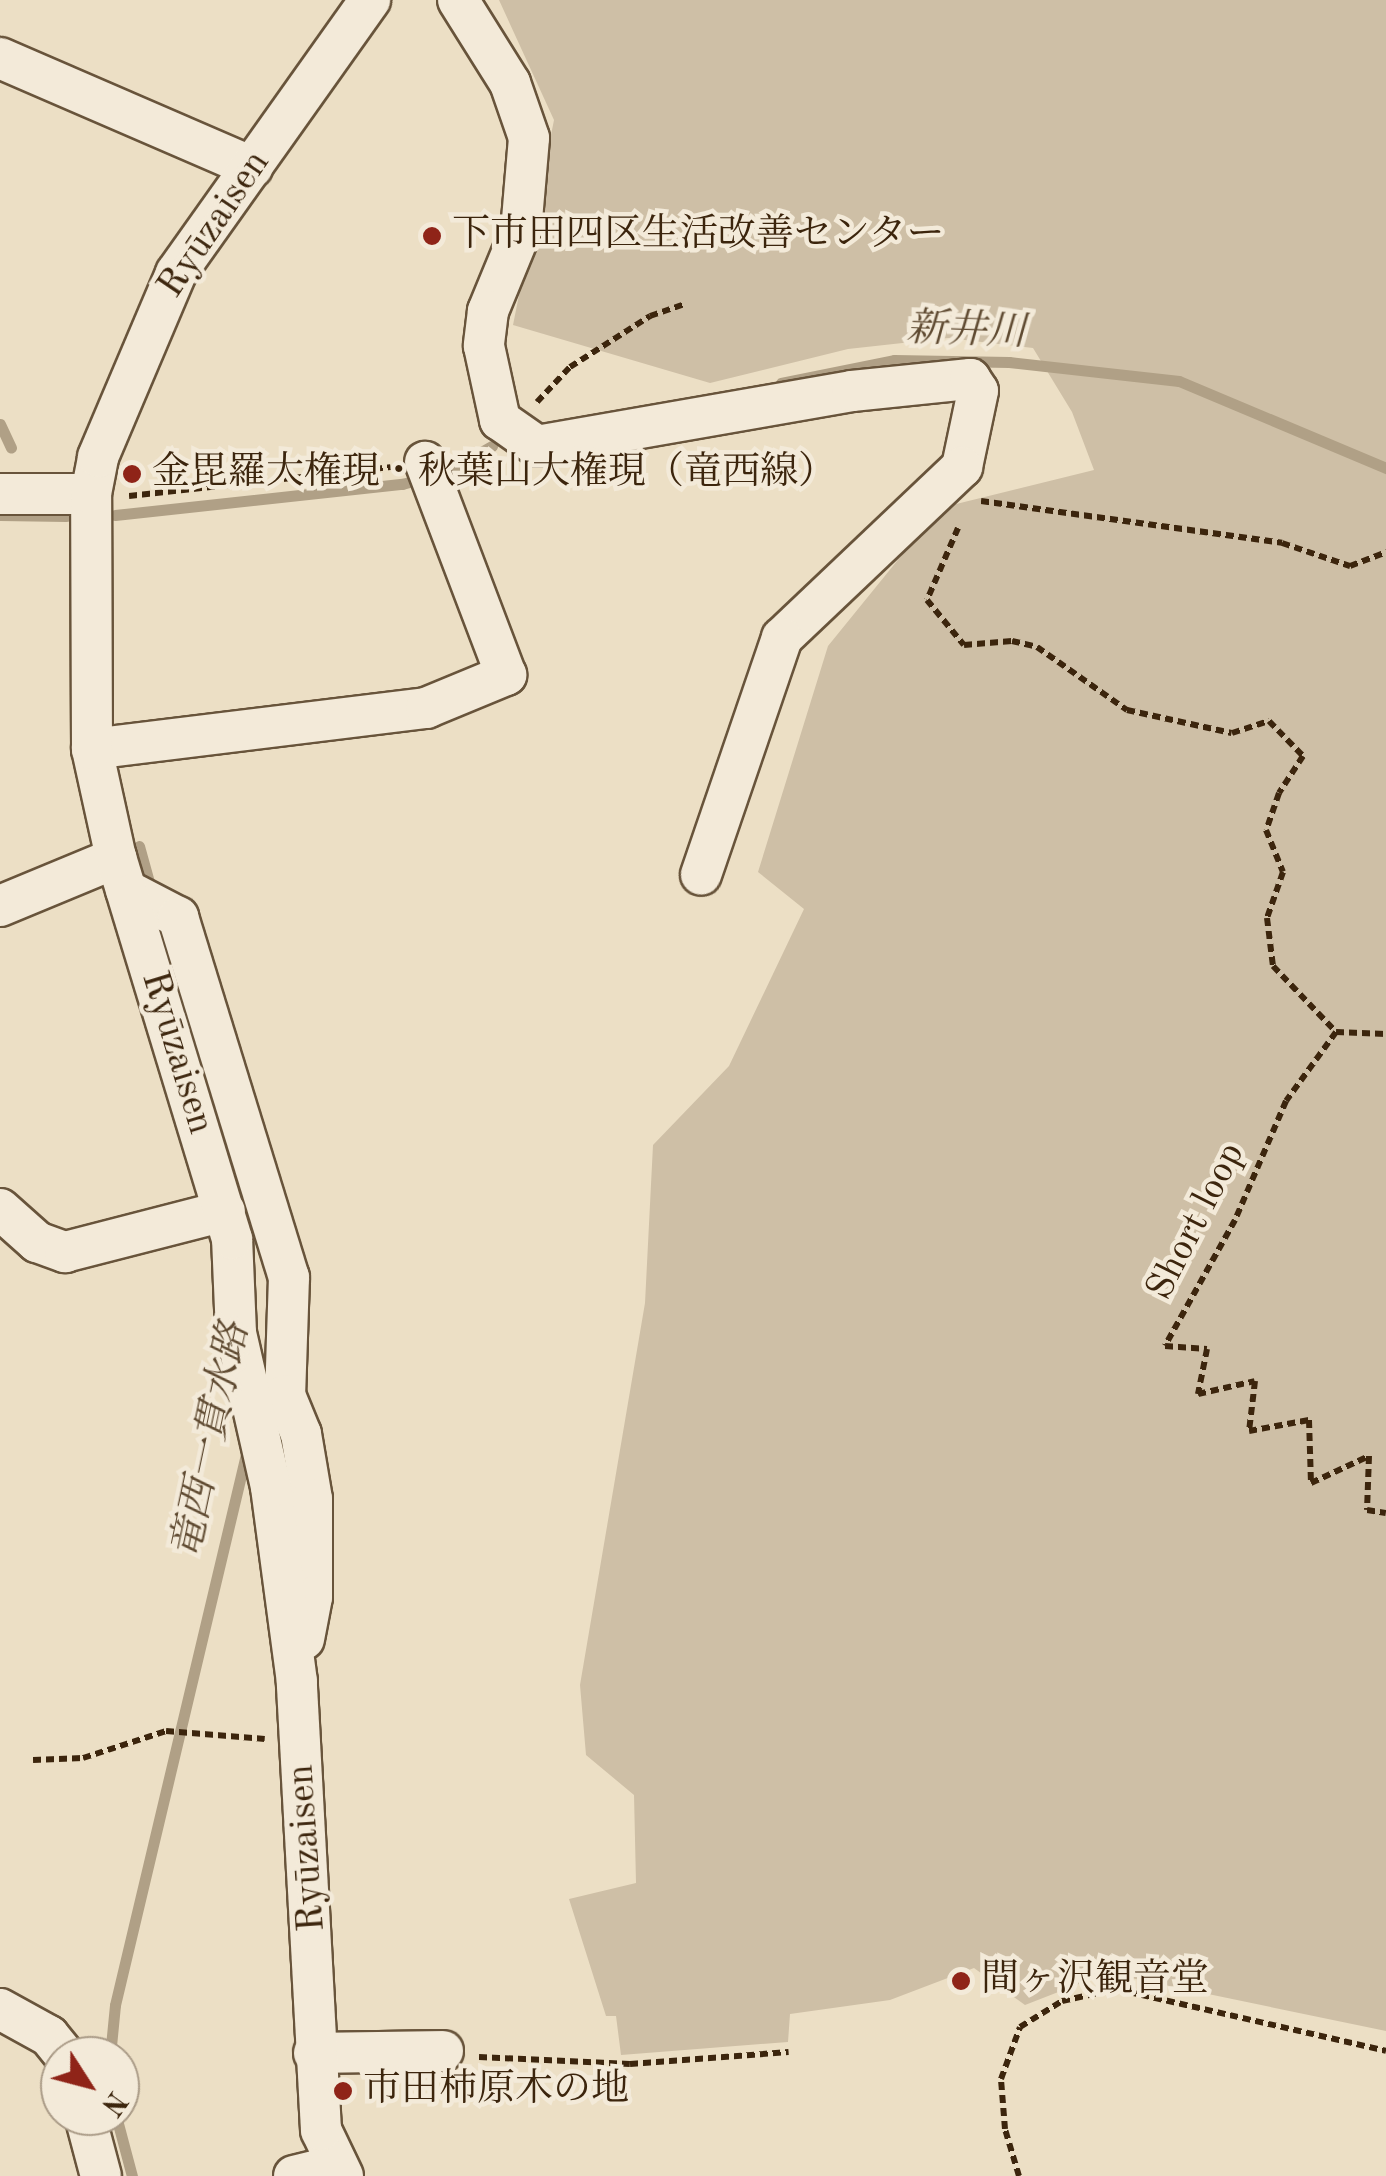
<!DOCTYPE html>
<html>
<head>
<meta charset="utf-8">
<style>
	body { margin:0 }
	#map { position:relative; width:1386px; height:2176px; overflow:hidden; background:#ecdfc5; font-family:"Old Standard TT","Noto Serif JP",serif }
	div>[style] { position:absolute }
	.green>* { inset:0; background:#cebfa6 }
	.stream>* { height:11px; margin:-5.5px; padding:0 5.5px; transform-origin:5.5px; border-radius:5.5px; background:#b0a086 }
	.path>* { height:6px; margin-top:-3px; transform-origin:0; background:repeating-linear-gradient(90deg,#3c250d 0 8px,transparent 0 13px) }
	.roads { filter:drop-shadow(2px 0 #68543b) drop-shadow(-2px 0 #68543b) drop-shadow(0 2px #68543b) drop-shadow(0 -2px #68543b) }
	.minor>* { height:40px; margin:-20px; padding:0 20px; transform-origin:20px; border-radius:20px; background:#f3ead9 }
	.dots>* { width:28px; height:28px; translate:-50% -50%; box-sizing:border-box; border:5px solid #f3ead9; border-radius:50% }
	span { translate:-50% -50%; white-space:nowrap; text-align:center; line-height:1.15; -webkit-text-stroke:9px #f3ead9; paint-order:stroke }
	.street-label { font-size:38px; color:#3c250d }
	.poi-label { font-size:38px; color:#3c250d }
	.left { translate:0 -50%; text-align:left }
	.water-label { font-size:40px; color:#5f4a31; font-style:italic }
	.north { position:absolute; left:40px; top:2036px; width:100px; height:100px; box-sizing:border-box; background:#f3ead9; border:2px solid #aa9b87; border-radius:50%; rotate:126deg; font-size:28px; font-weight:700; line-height:40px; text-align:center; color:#3c250d }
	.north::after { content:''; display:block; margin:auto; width:35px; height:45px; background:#8f2418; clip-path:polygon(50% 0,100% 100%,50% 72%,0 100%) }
</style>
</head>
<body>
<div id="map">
	<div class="green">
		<i style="clip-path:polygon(499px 0,1386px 0,1386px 2031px,1107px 1973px,1025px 2005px,974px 1968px,890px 2000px,790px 2014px,788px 2042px,621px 2055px,616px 2016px,606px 2016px,569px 1899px,636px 1883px,634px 1795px,586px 1755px,580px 1685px,645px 1303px,653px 1145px,729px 1066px,804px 909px,758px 872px,828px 646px,940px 508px,1094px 470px,1072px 412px,1033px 348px,948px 338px,848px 349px,710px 383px,513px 325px,554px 120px)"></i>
	</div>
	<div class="stream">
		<i style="left:781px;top:383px;width:115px;rotate:-11.5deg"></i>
		<i style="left:894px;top:360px;width:115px;rotate:1deg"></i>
		<i style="left:1009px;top:362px;width:171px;rotate:6.4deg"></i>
		<i style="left:1179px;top:381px;width:225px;rotate:22.8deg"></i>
		<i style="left:0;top:424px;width:26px;rotate:65deg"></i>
		<i style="left:0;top:515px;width:66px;rotate:0.9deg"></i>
		<i style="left:115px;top:515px;width:289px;rotate:-6.2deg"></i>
		<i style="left:402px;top:484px;width:46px;rotate:-15.3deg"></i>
		<i style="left:446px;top:472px;width:53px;rotate:-29.5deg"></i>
		<i style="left:139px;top:846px;width:49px;rotate:74.5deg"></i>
		<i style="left:110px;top:2056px;width:51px;rotate:-84.4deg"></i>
		<i style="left:115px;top:2005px;width:575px;rotate:-76.62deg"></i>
		<i style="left:116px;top:2116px;width:62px;rotate:75.1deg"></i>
	</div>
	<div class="path">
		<i style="left:537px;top:402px;width:48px;rotate:-46.7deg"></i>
		<i style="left:570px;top:367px;width:95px;rotate:-32.5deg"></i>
		<i style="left:650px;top:316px;width:36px;rotate:-19deg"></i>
		<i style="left:470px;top:477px;width:32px;rotate:-26deg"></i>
		<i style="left:129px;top:496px;width:263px;rotate:-6.3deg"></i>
		<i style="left:981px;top:501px;width:304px;rotate:7.9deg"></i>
		<i style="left:1282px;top:543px;width:72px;rotate:18.7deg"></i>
		<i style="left:1350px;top:566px;width:39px;rotate:-21deg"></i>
		<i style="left:958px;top:528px;width:78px;rotate:113.3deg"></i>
		<i style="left:927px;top:600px;width:58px;rotate:50.6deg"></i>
		<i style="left:964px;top:645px;width:48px;rotate:-4.8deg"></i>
		<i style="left:1012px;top:641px;width:26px;rotate:13deg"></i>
		<i style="left:1037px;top:647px;width:110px;rotate:35deg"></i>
		<i style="left:1127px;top:710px;width:107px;rotate:12.4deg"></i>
		<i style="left:1232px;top:733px;width:39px;rotate:-18deg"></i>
		<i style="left:1269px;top:721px;width:49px;rotate:45.8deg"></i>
		<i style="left:1303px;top:756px;width:44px;rotate:123deg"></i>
		<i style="left:1279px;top:793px;width:39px;rotate:109deg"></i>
		<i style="left:1266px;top:830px;width:45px;rotate:68deg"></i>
		<i style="left:1283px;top:872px;width:49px;rotate:109.2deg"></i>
		<i style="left:1267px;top:918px;width:48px;rotate:82.9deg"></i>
		<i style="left:1273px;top:966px;width:91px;rotate:46.3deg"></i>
		<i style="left:1336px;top:1032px;width:50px;rotate:2.3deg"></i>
		<i style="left:1336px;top:1032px;width:85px;rotate:125.9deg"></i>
		<i style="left:1286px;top:1101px;width:129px;rotate:113.2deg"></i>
		<i style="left:1235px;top:1220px;width:144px;rotate:119.1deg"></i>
		<i style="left:1165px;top:1346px;width:42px;rotate:4.1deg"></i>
		<i style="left:1207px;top:1349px;width:46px;rotate:101.3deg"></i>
		<i style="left:1198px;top:1394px;width:58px;rotate:-12.8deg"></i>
		<i style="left:1255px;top:1381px;width:50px;rotate:96.8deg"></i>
		<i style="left:1249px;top:1431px;width:61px;rotate:-10.4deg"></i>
		<i style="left:1309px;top:1420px;width:63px;rotate:88.2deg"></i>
		<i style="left:1311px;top:1483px;width:64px;rotate:-25deg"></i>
		<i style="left:1369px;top:1456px;width:54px;rotate:92.1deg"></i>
		<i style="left:1367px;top:1510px;width:19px;rotate:9deg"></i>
		<i style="left:33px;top:1760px;width:50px;rotate:-2.3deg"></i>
		<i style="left:83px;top:1758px;width:87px;rotate:-18deg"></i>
		<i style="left:166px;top:1731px;width:99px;rotate:4.6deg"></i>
		<i style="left:479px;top:2057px;width:151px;rotate:2.7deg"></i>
		<i style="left:630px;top:2064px;width:159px;rotate:-4.3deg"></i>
		<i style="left:1019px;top:2176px;width:49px;rotate:-106.6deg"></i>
		<i style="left:1005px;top:2129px;width:50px;rotate:-94.6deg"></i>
		<i style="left:1001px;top:2079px;width:55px;rotate:-69.9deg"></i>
		<i style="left:1020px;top:2027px;width:49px;rotate:-31.8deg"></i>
		<i style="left:1062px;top:2001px;width:55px;rotate:-12.5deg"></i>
		<i style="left:1116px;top:1989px;width:277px;rotate:12.9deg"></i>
	</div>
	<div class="roads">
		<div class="minor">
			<i style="left:458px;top:0;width:98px;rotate:57.9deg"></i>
			<i style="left:510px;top:83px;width:58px;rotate:70.9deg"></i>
			<i style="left:529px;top:138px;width:93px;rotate:94.9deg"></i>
			<i style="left:521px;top:231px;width:87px;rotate:112.4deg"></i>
			<i style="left:488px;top:311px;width:35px;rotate:97deg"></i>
			<i style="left:484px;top:346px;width:76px;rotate:77.8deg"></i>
			<i style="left:500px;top:420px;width:45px;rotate:35.1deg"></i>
			<i style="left:537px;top:446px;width:320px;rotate:-9.9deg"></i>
			<i style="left:852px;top:391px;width:119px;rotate:-5.8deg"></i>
			<i style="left:970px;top:379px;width:14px;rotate:56deg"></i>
			<i style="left:978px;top:391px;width:78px;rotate:101.9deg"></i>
			<i style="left:962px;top:467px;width:248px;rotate:136.5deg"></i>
			<i style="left:782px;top:638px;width:250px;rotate:108.9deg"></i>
			<i style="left:0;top:58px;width:275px;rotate:23.4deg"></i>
			<i style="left:0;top:494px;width:91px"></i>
			<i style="left:92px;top:749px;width:337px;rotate:-7deg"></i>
			<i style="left:426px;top:708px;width:87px;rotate:-22.4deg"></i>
			<i style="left:506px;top:675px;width:228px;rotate:-110.8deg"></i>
			<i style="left:126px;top:890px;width:59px;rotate:27.4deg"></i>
			<i style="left:178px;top:917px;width:377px;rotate:72.9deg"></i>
			<i style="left:289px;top:1277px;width:118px;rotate:91.9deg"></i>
			<i style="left:285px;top:1395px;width:42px;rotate:67.7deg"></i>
			<i style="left:301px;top:1434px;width:66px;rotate:80.4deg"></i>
			<i style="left:312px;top:1499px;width:98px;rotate:90deg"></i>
			<i style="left:312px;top:1597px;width:43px;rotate:100.8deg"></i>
			<i style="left:0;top:906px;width:126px;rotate:-22.5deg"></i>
			<i style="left:0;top:1209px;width:50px;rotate:41.7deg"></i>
			<i style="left:37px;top:1242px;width:30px;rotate:20deg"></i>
			<i style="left:65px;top:1252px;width:165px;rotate:-14.4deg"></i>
			<i style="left:0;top:2009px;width:56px;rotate:28.9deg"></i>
			<i style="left:49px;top:2036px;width:26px;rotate:51deg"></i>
			<i style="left:314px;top:2053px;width:129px;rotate:-0.9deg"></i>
			<i style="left:85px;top:2116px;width:62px;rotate:75.1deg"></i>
			<i style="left:294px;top:2176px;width:42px;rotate:-13.7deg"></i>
			<i style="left:343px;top:2176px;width:51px;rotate:-115.6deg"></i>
			<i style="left:321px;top:2130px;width:449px;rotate:-93.1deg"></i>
			<i style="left:297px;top:1682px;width:197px;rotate:-97.6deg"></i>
			<i style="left:271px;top:1487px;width:158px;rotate:-102.8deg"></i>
			<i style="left:236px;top:1333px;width:94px;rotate:-92.4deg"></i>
			<i style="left:232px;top:1239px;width:398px;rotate:-106.9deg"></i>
			<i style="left:116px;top:858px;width:112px;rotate:-102.4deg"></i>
			<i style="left:92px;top:749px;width:255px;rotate:-90.2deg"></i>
			<i style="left:91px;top:494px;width:38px;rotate:-79deg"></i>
			<i style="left:98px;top:457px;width:200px;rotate:-67deg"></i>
			<i style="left:176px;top:273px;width:335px;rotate:-54.6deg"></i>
		</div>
	</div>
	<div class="dots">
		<i style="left:432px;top:236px;background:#8f2418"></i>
		<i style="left:132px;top:474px;background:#8f2418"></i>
		<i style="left:961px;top:1981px;background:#8f2418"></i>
		<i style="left:343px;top:2091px;background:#8f2418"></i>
	</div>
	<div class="street-label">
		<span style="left:215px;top:225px;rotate:-56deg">Ryūzaisen</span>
		<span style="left:176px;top:1053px;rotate:73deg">Ryūzaisen</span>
		<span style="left:1197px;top:1222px;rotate:-63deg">Short loop</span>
		<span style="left:308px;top:1848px;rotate:-94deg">Ryūzaisen</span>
	</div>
	<div class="poi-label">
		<span class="left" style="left:452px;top:236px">下市田四区生活改善センター</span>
		<span class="left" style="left:152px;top:474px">金毘羅大権現・秋葉山大権現（竜西線）</span>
		<span class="left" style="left:981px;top:1981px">間ヶ沢観音堂</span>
		<span class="left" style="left:363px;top:2091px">市田柿原木の地</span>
	</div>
	<div class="water-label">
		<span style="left:966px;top:332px;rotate:2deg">新井川</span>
		<span style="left:212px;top:1441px;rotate:-78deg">竜西一貫水路</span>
	</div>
	<div class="north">N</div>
</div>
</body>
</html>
